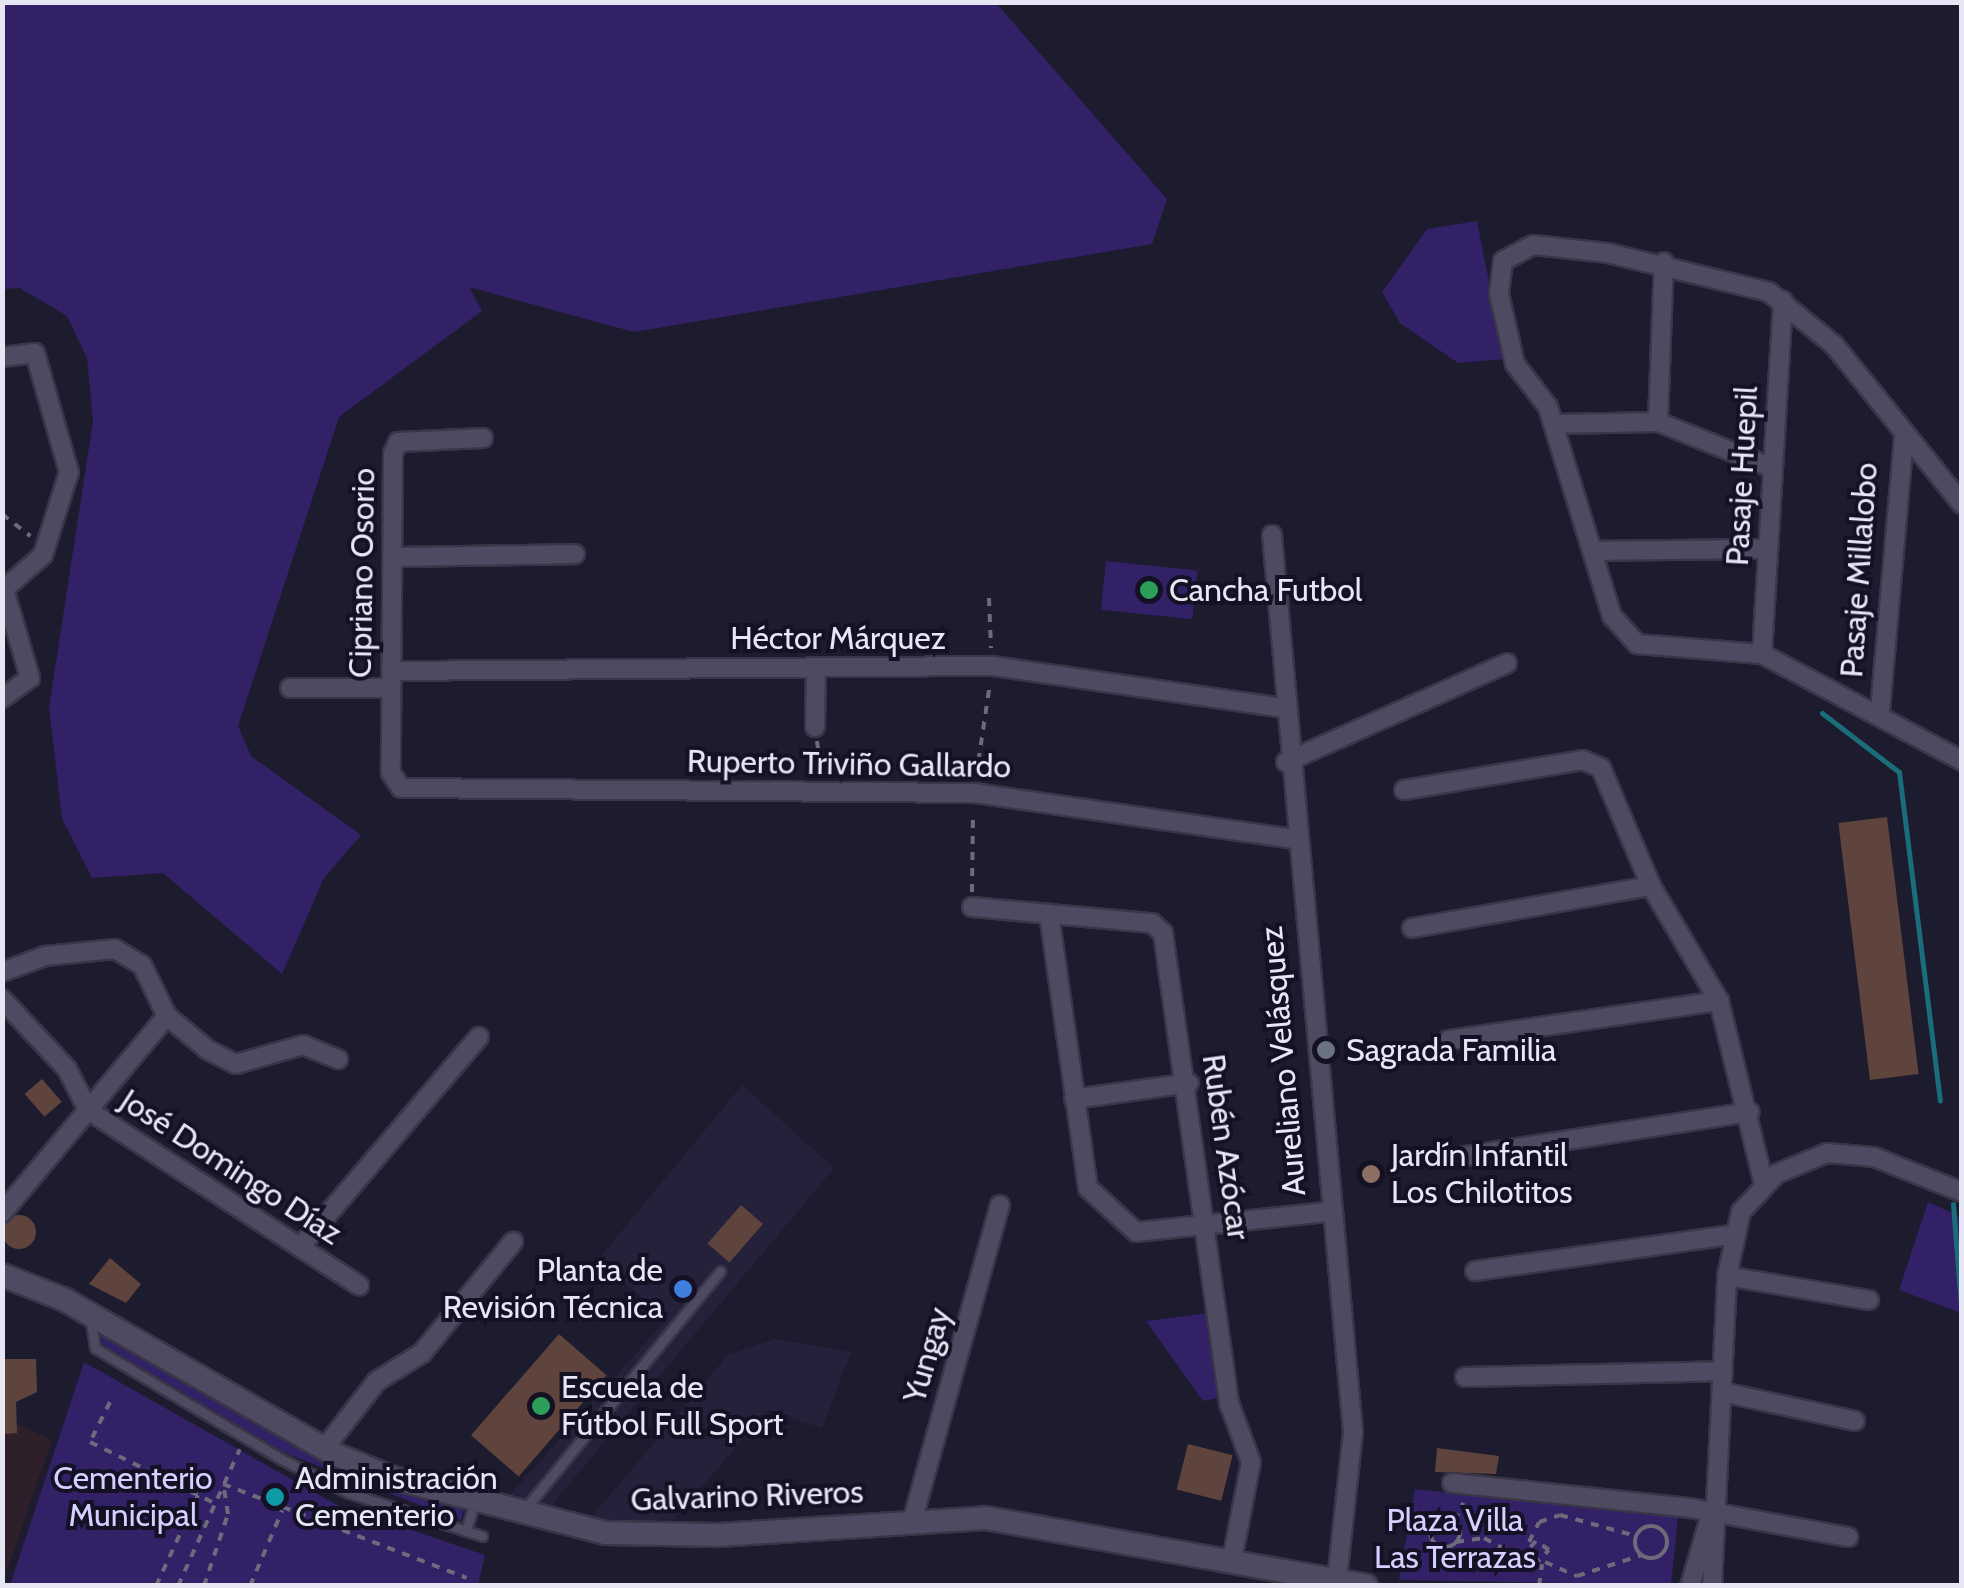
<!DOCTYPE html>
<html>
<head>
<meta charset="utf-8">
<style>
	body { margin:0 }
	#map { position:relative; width:1964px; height:1588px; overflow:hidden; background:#1d1b2e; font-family:Cabin,sans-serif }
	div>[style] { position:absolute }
	.commercial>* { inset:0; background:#2e1f2a }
	.built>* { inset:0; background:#25213b }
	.green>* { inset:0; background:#322167; transform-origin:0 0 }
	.stream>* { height:5px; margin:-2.5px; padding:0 2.5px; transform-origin:2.5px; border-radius:2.5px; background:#1b6d7a }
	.building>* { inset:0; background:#5e443d; transform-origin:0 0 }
	.round { border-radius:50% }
	.path>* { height:4px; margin-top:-2px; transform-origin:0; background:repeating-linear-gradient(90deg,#6c6a7b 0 8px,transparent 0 16px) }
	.path>.ring { margin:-2px; padding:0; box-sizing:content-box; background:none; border:4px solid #6c6a7b; border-radius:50% }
	.roads { filter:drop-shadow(2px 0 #393647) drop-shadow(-2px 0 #393647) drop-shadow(0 2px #393647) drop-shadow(0 -2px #393647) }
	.service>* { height:9px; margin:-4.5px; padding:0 4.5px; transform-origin:4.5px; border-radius:4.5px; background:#4d4a61 }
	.minor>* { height:18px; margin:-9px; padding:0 9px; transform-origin:9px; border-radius:9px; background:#4d4a61 }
	.tertiary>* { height:22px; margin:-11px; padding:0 11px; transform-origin:11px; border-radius:11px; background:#4d4a61 }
	.dots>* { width:28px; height:28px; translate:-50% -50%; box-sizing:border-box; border:5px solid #141124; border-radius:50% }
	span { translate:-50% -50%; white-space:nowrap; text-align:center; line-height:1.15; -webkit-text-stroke:8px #141124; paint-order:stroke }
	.street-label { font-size:32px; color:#e7e6f4 }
	.poi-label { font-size:32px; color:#e7e6f4 }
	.left { translate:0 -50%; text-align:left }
	.right { translate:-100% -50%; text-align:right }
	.park-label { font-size:32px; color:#d5d0ff }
	.frame { position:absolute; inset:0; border:5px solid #e7e6f4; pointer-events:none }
</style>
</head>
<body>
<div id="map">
	<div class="commercial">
		<i style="clip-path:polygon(3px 1417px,52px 1440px,3px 1582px)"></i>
	</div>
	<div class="built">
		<i style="clip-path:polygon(742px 1085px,834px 1168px,549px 1508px,507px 1498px,667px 1319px,598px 1260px)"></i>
		<i style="clip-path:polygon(775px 1339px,851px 1352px,822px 1428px,768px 1410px,668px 1526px,589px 1520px,728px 1355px)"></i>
	</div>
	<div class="green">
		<i style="clip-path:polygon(3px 2px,996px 3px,1167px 199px,1152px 244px,634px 332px,469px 287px,482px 311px,339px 417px,238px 726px,251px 756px,361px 835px,324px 878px,282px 974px,163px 873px,92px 878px,62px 818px,49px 708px,93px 421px,87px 358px,67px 316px,20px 288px,3px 289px)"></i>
		<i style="clip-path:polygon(1477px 221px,1504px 359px,1458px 363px,1400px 323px,1382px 292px,1427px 229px)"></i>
		<i style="left:1106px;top:561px;width:92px;height:49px;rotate:6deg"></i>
		<i style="clip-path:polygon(1928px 1202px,1961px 1217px,1961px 1313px,1899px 1290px)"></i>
		<i style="clip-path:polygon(1217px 1312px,1228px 1396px,1203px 1401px,1146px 1321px)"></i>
		<i style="clip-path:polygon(100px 1328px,255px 1421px,465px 1505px,461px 1521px,285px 1453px,102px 1344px)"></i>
		<i style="clip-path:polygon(84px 1362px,335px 1504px,485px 1555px,478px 1585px,10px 1585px)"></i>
		<i style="clip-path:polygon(1415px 1489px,1678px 1517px,1671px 1585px,1399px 1580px)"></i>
	</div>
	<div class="stream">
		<i style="left:1822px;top:713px;width:97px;rotate:37.5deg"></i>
		<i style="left:1899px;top:772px;width:331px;rotate:82.9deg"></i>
		<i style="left:1953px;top:1204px;width:115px;rotate:85.5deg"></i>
	</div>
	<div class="building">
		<i style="left:1887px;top:817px;width:259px;height:49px;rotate:83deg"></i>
		<i style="left:42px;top:1079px;width:30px;height:23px;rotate:49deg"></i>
		<i style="left:741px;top:1205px;width:29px;height:51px;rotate:41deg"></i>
		<i class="round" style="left:2px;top:1215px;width:34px;height:34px"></i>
		<i style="clip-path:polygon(110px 1258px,141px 1284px,126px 1303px,89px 1284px)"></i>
		<i style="left:559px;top:1334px;width:63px;height:134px;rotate:41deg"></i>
		<i style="clip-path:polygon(2px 1359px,36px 1359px,37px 1392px,16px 1402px,17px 1433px,2px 1434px)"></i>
		<i style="left:1188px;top:1444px;width:46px;height:47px;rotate:14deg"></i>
		<i style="clip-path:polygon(1437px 1448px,1499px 1456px,1496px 1474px,1435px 1472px)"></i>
	</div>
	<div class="path">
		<i style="left:2px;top:514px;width:36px;rotate:38deg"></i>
		<i style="left:989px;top:598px;width:50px;rotate:87.7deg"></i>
		<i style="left:817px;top:741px;width:36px;rotate:82deg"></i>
		<i style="left:976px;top:777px;width:95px;rotate:-81.5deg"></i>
		<i style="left:972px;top:892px;width:80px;rotate:-89.3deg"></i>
		<i style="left:110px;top:1402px;width:45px;rotate:116.6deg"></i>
		<i style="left:90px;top:1442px;width:136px;rotate:26.2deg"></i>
		<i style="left:223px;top:1484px;width:261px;rotate:21.1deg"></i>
		<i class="ring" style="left:1430px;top:1517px;width:26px;height:26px"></i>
		<i style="left:1455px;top:1521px;width:20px;rotate:-66deg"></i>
		<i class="ring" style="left:1635px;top:1526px;width:28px;height:28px"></i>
		<i style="left:1456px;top:1542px;width:28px;rotate:-8deg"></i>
		<i style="left:1484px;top:1538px;width:57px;rotate:28.4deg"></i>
		<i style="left:1534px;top:1565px;width:21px;rotate:-45deg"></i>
		<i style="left:1549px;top:1550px;width:16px;rotate:-145deg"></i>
		<i style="left:1536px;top:1541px;width:18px;rotate:133deg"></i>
		<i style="left:1529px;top:1542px;width:22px;rotate:-63deg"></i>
		<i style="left:1539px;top:1522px;width:22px;rotate:-18deg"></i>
		<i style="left:1560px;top:1515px;width:79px;rotate:15.4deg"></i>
		<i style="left:1545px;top:1562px;width:35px;rotate:24deg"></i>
		<i style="left:1577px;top:1576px;width:68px;rotate:-17.9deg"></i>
		<i style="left:156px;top:1586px;width:100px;rotate:-65.2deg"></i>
		<i style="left:178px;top:1586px;width:150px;rotate:-65.7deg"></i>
		<i style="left:204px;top:1586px;width:76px;rotate:-71.6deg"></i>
		<i style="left:228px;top:1514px;width:30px;rotate:-99deg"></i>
		<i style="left:250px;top:1586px;width:82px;rotate:-66.9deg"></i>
		<i style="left:1539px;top:1586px;width:22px;rotate:-82deg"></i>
	</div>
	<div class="roads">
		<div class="service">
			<i style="left:90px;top:1316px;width:32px;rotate:81deg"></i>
			<i style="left:95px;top:1348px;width:217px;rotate:30.8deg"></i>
			<i style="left:281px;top:1459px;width:76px;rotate:26.6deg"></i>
			<i style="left:349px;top:1493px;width:140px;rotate:17.9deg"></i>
			<i style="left:524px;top:1510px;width:309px;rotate:-50.6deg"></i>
			<i style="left:466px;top:1531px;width:32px;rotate:-74deg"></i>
		</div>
		<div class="minor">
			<i style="left:2px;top:357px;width:33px;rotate:-7deg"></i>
			<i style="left:35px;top:353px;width:124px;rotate:74.1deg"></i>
			<i style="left:69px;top:472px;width:87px;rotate:107.4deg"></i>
			<i style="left:43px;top:555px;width:52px;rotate:138.9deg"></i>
			<i style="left:4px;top:589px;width:93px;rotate:73.7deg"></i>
			<i style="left:30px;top:678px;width:34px;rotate:144deg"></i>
			<i style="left:1658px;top:422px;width:160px;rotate:-87.9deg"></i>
			<i style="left:1555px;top:424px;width:103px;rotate:-1.1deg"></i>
			<i style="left:1658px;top:422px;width:124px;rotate:21.8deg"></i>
			<i style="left:483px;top:438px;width:85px;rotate:177.3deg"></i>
			<i style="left:398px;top:442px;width:13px;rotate:113deg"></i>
			<i style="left:393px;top:454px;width:319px;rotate:90.4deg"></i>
			<i style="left:391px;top:773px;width:18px;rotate:56deg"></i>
			<i style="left:401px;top:788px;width:573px;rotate:0.5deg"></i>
			<i style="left:974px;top:793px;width:322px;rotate:8.2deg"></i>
			<i style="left:1962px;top:504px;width:204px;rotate:-128.8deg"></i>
			<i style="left:1834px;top:345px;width:84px;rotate:-140.8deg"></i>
			<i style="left:1769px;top:292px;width:166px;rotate:-166.4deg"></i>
			<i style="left:1608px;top:253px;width:75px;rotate:-173.9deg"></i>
			<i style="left:1533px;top:245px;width:34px;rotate:152deg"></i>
			<i style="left:1503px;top:261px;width:33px;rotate:97deg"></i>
			<i style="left:1499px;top:294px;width:72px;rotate:77.1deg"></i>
			<i style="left:1515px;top:364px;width:54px;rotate:52.5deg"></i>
			<i style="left:1548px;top:407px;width:219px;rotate:73deg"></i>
			<i style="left:1612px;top:616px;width:38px;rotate:48deg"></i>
			<i style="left:1637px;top:644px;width:125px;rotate:4.6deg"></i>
			<i style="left:1762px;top:654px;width:227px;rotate:28.1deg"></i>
			<i style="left:1272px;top:535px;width:901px;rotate:84.84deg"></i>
			<i style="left:1353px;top:1432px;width:148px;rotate:96.2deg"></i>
			<i style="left:1595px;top:551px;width:173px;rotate:-0.7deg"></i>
			<i style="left:392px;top:557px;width:183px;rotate:-0.9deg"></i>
			<i style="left:1762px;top:654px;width:354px;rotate:-86.6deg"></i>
			<i style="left:391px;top:671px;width:601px;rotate:-0.48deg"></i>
			<i style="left:992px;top:666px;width:294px;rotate:8.2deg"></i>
			<i style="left:290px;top:688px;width:101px"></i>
			<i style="left:1880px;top:711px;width:278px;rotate:-85deg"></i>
			<i style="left:815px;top:727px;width:59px;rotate:-89deg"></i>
			<i style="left:1286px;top:762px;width:242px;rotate:-24.1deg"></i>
			<i style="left:1404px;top:790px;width:181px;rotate:-9.5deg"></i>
			<i style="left:1583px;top:760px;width:20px;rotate:24deg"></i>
			<i style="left:1601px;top:768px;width:128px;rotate:67deg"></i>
			<i style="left:1651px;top:886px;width:134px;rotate:59.4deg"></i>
			<i style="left:1719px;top:1001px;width:188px;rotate:76.2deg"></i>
			<i style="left:972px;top:907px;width:181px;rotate:5.1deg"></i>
			<i style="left:1152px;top:923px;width:15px;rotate:42deg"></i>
			<i style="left:1163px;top:933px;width:475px;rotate:82deg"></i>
			<i style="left:1229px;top:1403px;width:63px;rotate:69.6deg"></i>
			<i style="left:1251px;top:1462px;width:100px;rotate:101deg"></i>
			<i style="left:1049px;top:914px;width:277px;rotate:81.9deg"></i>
			<i style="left:1088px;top:1188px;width:65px;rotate:42.5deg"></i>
			<i style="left:1136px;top:1232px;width:192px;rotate:-6deg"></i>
			<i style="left:1412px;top:928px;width:243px;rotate:-10deg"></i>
			<i style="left:2px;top:972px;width:46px;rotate:-20.4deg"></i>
			<i style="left:45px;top:956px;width:70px;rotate:-5.7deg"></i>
			<i style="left:115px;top:949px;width:31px;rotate:31deg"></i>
			<i style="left:142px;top:965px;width:57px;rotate:63.9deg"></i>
			<i style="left:167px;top:1016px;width:53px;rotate:39.7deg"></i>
			<i style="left:208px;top:1050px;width:31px;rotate:27deg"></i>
			<i style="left:236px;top:1064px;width:70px;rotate:-15.8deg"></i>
			<i style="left:303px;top:1045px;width:38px;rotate:22deg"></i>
			<i style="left:2px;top:999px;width:96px;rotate:47.1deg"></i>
			<i style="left:67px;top:1069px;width:46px;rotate:62.9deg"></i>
			<i style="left:88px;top:1110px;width:323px;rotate:32.9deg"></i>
			<i style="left:1448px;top:1040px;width:274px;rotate:-8.2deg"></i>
			<i style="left:1074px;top:1099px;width:116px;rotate:-7.9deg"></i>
			<i style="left:1465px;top:1156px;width:288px;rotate:-8.8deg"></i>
			<i style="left:2px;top:1213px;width:257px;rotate:-50.1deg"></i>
			<i style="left:300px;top:1247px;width:276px;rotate:-49.6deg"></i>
			<i style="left:1475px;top:1271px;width:259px;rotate:-8deg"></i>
			<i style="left:1727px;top:1276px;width:144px;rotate:9.6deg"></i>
			<i style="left:1465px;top:1377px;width:258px;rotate:-1.3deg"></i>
			<i style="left:1722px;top:1392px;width:136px;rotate:12.3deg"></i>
			<i style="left:324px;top:1449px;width:86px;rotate:-52.1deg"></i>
			<i style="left:377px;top:1381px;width:53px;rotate:-31.9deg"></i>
			<i style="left:422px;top:1353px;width:144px;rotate:-50.7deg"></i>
			<i style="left:1452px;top:1483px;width:239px;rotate:6deg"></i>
			<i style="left:1690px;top:1508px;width:161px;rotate:10.4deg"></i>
			<i style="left:912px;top:1522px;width:329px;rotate:-74.5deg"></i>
			<i style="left:1690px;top:1586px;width:78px;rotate:-73.7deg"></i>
			<i style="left:1712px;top:1586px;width:310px;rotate:-87.2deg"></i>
			<i style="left:1727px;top:1276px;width:66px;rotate:-77.7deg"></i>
			<i style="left:1741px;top:1212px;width:52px;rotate:-47.4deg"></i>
			<i style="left:1776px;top:1174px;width:55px;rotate:-22.4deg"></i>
			<i style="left:1827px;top:1153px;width:47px;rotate:4.9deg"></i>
			<i style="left:1874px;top:1157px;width:95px;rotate:21.7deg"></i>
		</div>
		<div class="tertiary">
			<i style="left:2px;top:1275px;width:68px;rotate:21.6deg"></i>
			<i style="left:65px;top:1300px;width:310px;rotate:29.8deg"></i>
			<i style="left:334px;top:1454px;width:64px;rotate:22.1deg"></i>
			<i style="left:393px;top:1478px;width:219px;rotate:14.5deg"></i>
			<i style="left:605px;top:1533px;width:112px;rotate:1deg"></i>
			<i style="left:717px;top:1535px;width:270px;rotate:-3.6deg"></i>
			<i style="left:986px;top:1518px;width:386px;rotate:10.1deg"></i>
		</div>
	</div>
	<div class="dots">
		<i style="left:1149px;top:590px;background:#2e9e5b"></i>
		<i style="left:1326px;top:1050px;background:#6b7280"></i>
		<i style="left:1371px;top:1174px;background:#8d6e63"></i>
		<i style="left:683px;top:1289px;background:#3f7fe0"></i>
		<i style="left:541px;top:1406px;background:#2e9e5b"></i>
		<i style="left:275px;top:1497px;background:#0f9aa8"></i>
	</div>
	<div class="street-label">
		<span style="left:1742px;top:476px;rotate:-87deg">Pasaje Huepil</span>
		<span style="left:1859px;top:570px;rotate:-86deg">Pasaje Millalobo</span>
		<span style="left:362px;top:573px;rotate:-89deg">Cipriano Osorio</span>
		<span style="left:838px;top:638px">Héctor Márquez</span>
		<span style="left:849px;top:764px;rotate:1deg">Ruperto Triviño Gallardo</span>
		<span style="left:1283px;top:1061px;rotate:-95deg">Aureliano Velásquez</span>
		<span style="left:1226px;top:1147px;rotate:82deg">Rubén Azócar</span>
		<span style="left:231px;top:1167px;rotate:33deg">José Domingo Díaz</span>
		<span style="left:927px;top:1355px;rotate:-74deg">Yungay</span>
		<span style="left:747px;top:1496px;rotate:-2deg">Galvarino Riveros</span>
	</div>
	<div class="poi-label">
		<span class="left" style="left:1169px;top:590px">Cancha Futbol</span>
		<span class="left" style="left:1346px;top:1050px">Sagrada Familia</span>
		<span class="left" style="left:1391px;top:1174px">Jardín Infantil<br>Los Chilotitos</span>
		<span class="right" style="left:663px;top:1289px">Planta de<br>Revisión Técnica</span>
		<span class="left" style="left:561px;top:1406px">Escuela de<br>Fútbol Full Sport</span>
		<span class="left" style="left:295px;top:1497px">Administración<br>Cementerio</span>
	</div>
	<div class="park-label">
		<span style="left:133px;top:1497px">Cementerio<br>Municipal</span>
		<span style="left:1455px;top:1539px">Plaza Villa<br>Las Terrazas</span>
	</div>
	<div class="frame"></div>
</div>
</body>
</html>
